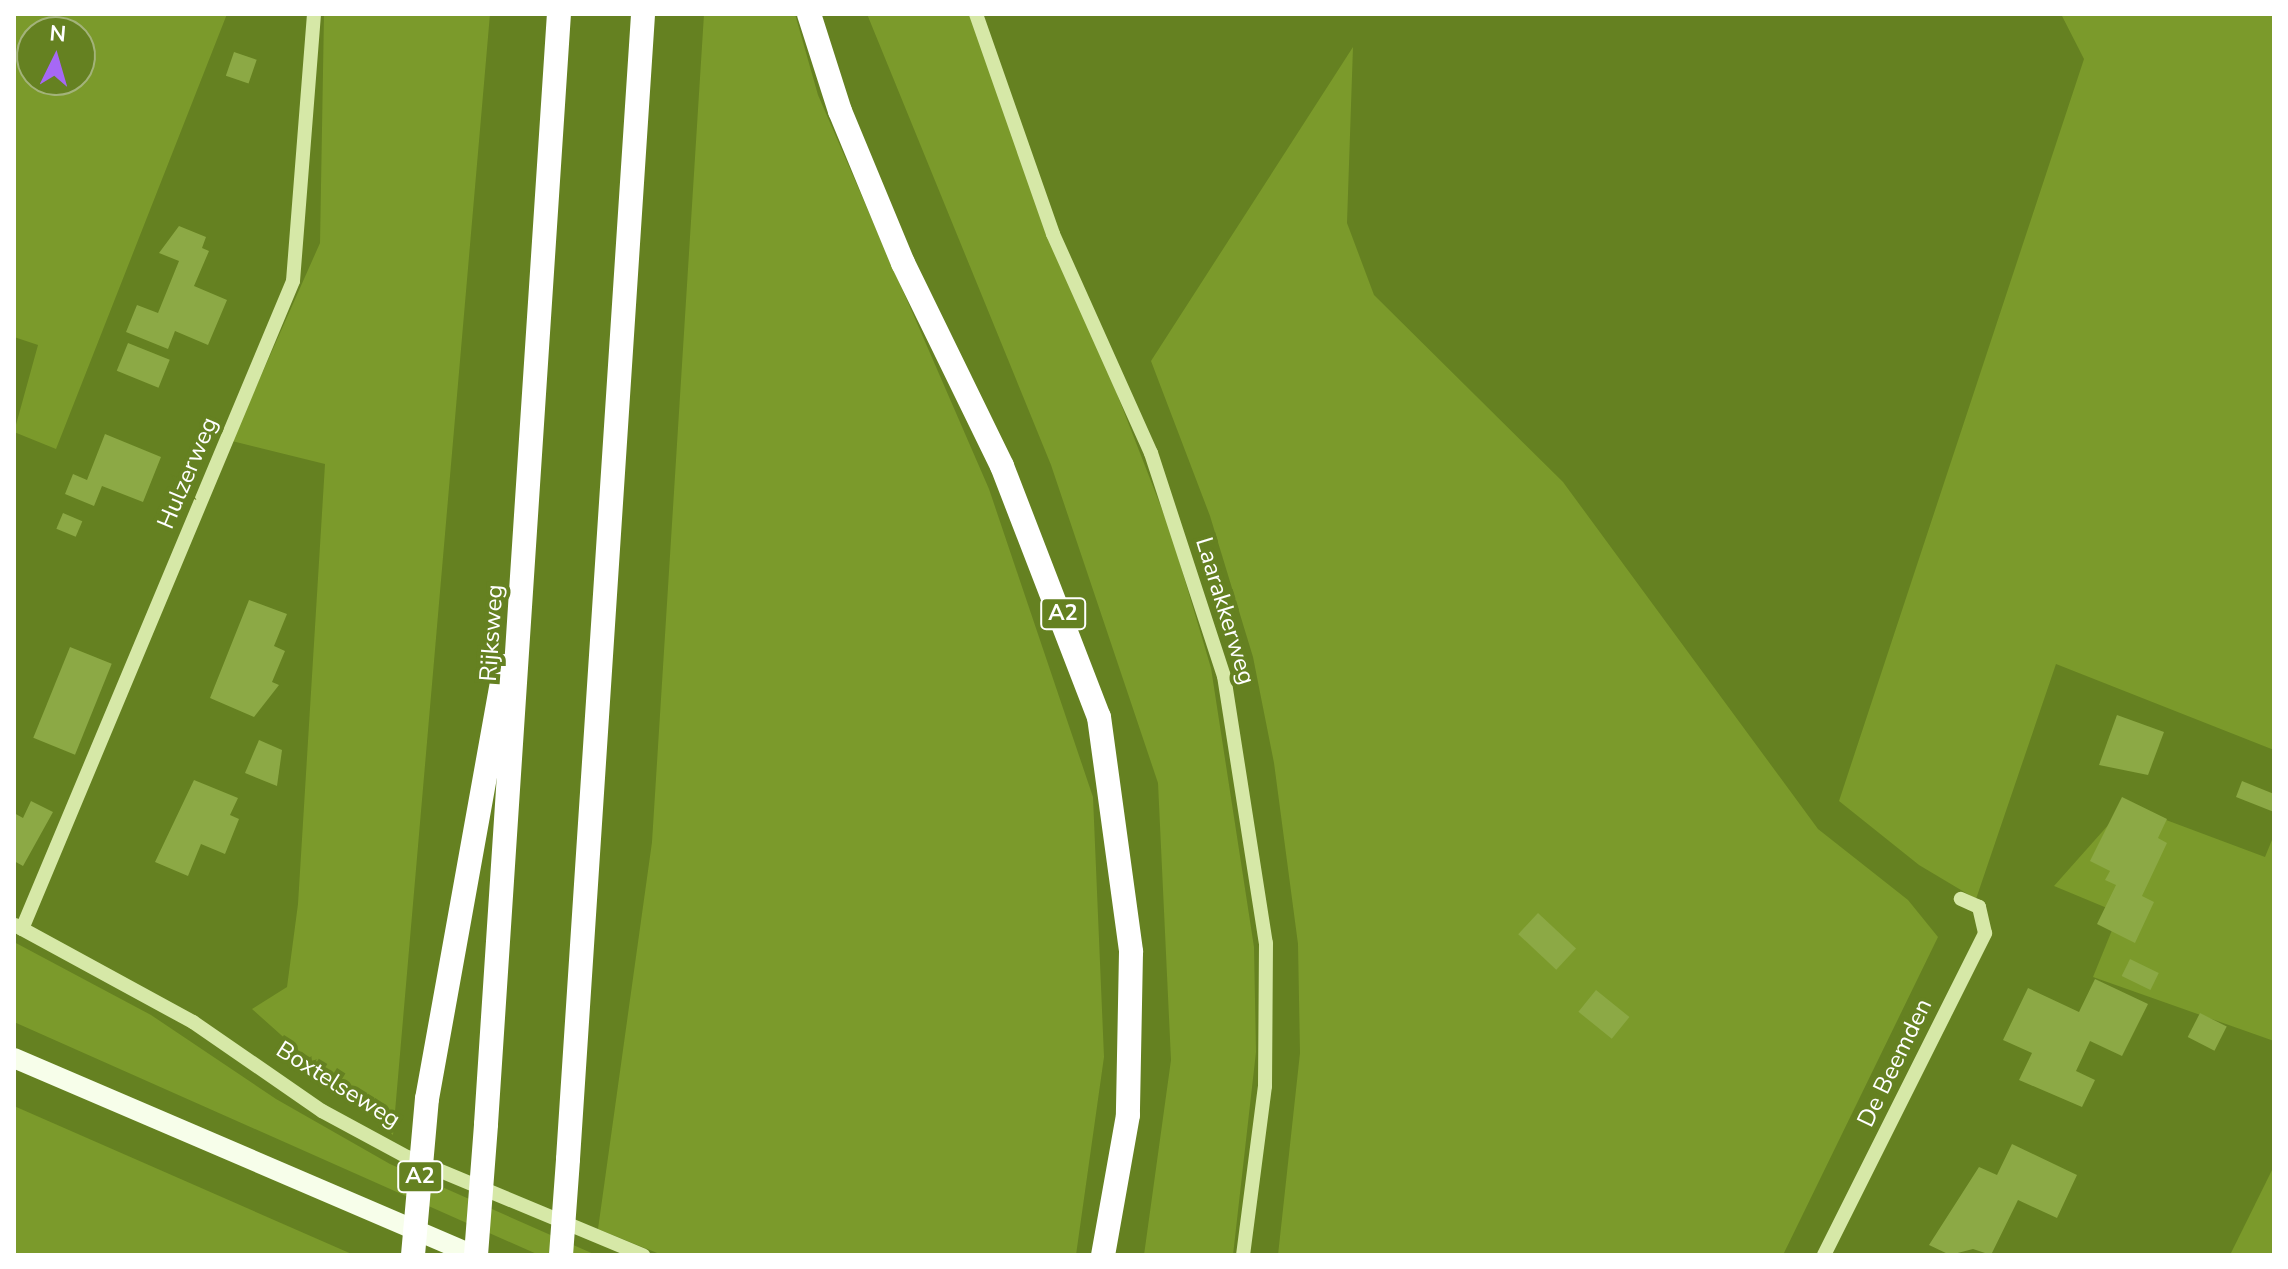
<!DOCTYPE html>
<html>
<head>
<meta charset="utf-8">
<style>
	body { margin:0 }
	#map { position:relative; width:2288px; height:1269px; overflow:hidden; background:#658121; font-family:"Nunito Sans",sans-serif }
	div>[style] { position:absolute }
	.green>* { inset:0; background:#7b9a2b }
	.building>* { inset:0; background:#8ca945; transform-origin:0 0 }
	.minor>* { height:14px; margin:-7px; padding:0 7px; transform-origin:7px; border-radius:7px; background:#d6e8a7 }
	.major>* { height:20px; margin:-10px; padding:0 10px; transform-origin:10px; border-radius:10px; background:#f7feea }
	.highway>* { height:24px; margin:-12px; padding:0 12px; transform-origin:12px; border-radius:12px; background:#fff }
	.highway-bridge>* { height:24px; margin:-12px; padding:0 12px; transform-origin:12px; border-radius:12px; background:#fff }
	span { translate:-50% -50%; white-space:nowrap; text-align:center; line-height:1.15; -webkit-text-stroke:8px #658121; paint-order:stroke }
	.shield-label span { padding:2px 6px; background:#658121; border:2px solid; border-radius:6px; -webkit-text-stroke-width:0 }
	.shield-label { font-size:22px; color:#fff; font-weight:700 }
	.street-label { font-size:24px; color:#fff }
	.frame { position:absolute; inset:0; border:16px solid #fff; pointer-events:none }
	.north { position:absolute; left:16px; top:16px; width:80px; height:80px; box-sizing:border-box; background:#658121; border:2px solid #a3b37a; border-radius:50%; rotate:5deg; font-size:22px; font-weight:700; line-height:32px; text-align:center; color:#fff }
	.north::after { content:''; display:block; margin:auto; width:28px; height:36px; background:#a668f5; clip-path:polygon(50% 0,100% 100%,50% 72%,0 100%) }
</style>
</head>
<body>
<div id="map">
	<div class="green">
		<i style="clip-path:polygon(evenodd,14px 14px,227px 14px,56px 449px,14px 432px,38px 345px,14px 337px,14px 14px,32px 32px,80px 32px,80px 80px,32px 80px,32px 32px)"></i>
		<i style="clip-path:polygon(324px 14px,490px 14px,393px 1135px,252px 1009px,287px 987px,298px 904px,325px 464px,232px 441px,320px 243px)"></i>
		<i style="clip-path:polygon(704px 14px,795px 14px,818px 95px,989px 489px,1093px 797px,1104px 1057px,1076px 1255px,662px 1255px,598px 1229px,652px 842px)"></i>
		<i style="clip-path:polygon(867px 14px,969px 14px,1170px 530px,1211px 668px,1254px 947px,1256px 1052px,1233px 1255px,1144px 1255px,1171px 1060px,1158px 783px,1051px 465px)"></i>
		<i style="clip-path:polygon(2061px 14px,2274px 14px,2274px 750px,2056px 664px,1976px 899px,1919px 865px,1839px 801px,2084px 59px)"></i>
		<i style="clip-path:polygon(1353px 47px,1347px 223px,1374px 295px,1563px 482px,1818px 829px,1908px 900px,1938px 937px,1783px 1255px,1278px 1255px,1300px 1053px,1298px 944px,1274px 763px,1253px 657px,1210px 516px,1151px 361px)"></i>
		<i style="clip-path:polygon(2126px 805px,2265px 857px,2274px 835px,2274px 1041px,2093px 977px,2119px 913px,2054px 886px)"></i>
		<i style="clip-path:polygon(14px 942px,151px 1015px,276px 1099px,390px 1164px,596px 1255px,539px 1255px,14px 1022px)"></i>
		<i style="clip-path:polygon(14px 1106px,354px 1255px,14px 1255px)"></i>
		<i style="clip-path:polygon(2274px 1166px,2274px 1255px,2230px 1255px)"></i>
	</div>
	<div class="building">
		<i style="left:234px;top:52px;width:24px;height:25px;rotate:19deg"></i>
		<i style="clip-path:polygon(179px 226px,206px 237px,202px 248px,209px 251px,194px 286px,227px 300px,208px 345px,175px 331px,168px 349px,126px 332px,137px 305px,158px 313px,179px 261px,159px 253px)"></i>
		<i style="left:128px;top:343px;width:45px;height:30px;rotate:22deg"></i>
		<i style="clip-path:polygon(105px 434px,161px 457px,143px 502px,102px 486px,94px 506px,65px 494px,73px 474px,87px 480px)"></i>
		<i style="left:63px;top:513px;width:21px;height:17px;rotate:23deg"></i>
		<i style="clip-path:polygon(249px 600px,287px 614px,274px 646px,285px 651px,272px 682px,279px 685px,254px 717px,210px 698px)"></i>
		<i style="left:70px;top:647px;width:45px;height:98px;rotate:22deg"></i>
		<i style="clip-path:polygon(2117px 715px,2164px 732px,2148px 775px,2099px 765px)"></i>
		<i style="clip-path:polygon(259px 740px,282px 750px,277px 786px,245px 773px)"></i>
		<i style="clip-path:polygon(194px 780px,238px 798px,230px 815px,239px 819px,225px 854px,201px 844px,188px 876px,155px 862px)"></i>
		<i style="clip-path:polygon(2242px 781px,2274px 794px,2274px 812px,2236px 797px)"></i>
		<i style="clip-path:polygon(2122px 797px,2167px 819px,2158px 838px,2167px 843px,2142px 896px,2154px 902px,2135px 943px,2097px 924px,2116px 885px,2105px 880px,2110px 871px,2090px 861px)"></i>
		<i style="clip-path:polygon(31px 801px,53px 812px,23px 866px,14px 861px,14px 813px,23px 818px)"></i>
		<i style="left:1538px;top:913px;width:52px;height:29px;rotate:43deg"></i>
		<i style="left:2130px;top:959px;width:32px;height:19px;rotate:26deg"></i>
		<i style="clip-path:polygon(2095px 979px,2148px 1004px,2122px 1056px,2090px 1041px,2076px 1071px,2095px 1080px,2082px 1107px,2019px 1080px,2032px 1053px,2003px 1040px,2028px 988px,2079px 1012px)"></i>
		<i style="left:1596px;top:990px;width:43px;height:28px;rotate:39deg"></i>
		<i style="left:2200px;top:1013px;width:30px;height:27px;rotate:27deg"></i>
		<i style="clip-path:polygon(2012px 1144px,2077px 1175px,2057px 1218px,2018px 1200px,1991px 1255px,1973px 1249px,1950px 1255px,1929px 1245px,1979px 1167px,1997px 1175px)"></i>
	</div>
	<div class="minor">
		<i style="left:976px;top:14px;width:233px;rotate:70.7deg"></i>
		<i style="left:1053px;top:234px;width:240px;rotate:65.9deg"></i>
		<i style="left:1151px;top:453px;width:235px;rotate:71.9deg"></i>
		<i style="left:1224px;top:676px;width:270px;rotate:81.1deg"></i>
		<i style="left:1266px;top:943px;width:143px;rotate:90.4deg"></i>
		<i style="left:1265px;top:1086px;width:170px;rotate:97.4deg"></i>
		<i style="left:15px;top:925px;width:203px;rotate:28.6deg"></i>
		<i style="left:193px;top:1022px;width:157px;rotate:34.6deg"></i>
		<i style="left:322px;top:1111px;width:97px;rotate:28.4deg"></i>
		<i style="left:407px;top:1157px;width:256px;rotate:22.6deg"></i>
		<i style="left:22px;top:929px;width:702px;rotate:-67.3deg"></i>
		<i style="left:293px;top:281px;width:267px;rotate:-85.5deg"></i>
		<i style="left:1824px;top:1255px;width:360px;rotate:-63.4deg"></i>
		<i style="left:1985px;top:933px;width:27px;rotate:-103deg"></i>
		<i style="left:1979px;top:907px;width:20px;rotate:-156deg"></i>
	</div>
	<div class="major">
		<i style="left:14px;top:1058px;width:499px;rotate:23.2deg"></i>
	</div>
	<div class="highway">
		<i style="left:809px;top:14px;width:102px;rotate:72.3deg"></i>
		<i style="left:840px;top:111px;width:165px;rotate:67.5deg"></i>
		<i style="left:903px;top:263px;width:226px;rotate:64deg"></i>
		<i style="left:1002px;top:466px;width:269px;rotate:68.9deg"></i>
		<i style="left:1099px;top:717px;width:237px;rotate:82.2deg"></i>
		<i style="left:1131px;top:952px;width:163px;rotate:91.1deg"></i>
		<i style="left:1128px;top:1115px;width:142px;rotate:100.1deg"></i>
		<i style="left:427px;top:1099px;width:440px;rotate:-79.8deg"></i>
		<i style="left:486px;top:1124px;width:1112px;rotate:-86.24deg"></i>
		<i style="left:568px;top:1159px;width:1147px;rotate:-86.25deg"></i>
	</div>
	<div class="highway-bridge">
		<i style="left:413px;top:1255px;width:157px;rotate:-84.9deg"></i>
		<i style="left:476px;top:1255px;width:131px;rotate:-85.6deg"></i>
		<i style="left:561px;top:1255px;width:96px;rotate:-85.8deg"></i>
	</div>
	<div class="shield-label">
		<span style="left:1063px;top:614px">A2</span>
		<span style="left:420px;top:1177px">A2</span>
	</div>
	<div class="street-label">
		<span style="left:188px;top:473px;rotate:-67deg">Hulzerweg</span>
		<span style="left:1225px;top:611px;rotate:73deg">Laarakkerweg</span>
		<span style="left:492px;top:633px;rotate:-86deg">Rijksweg</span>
		<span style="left:1895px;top:1063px;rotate:-64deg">De Beemden</span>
		<span style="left:338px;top:1085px;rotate:32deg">Boxtelseweg</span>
	</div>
	<div class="frame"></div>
	<div class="north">N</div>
</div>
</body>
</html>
